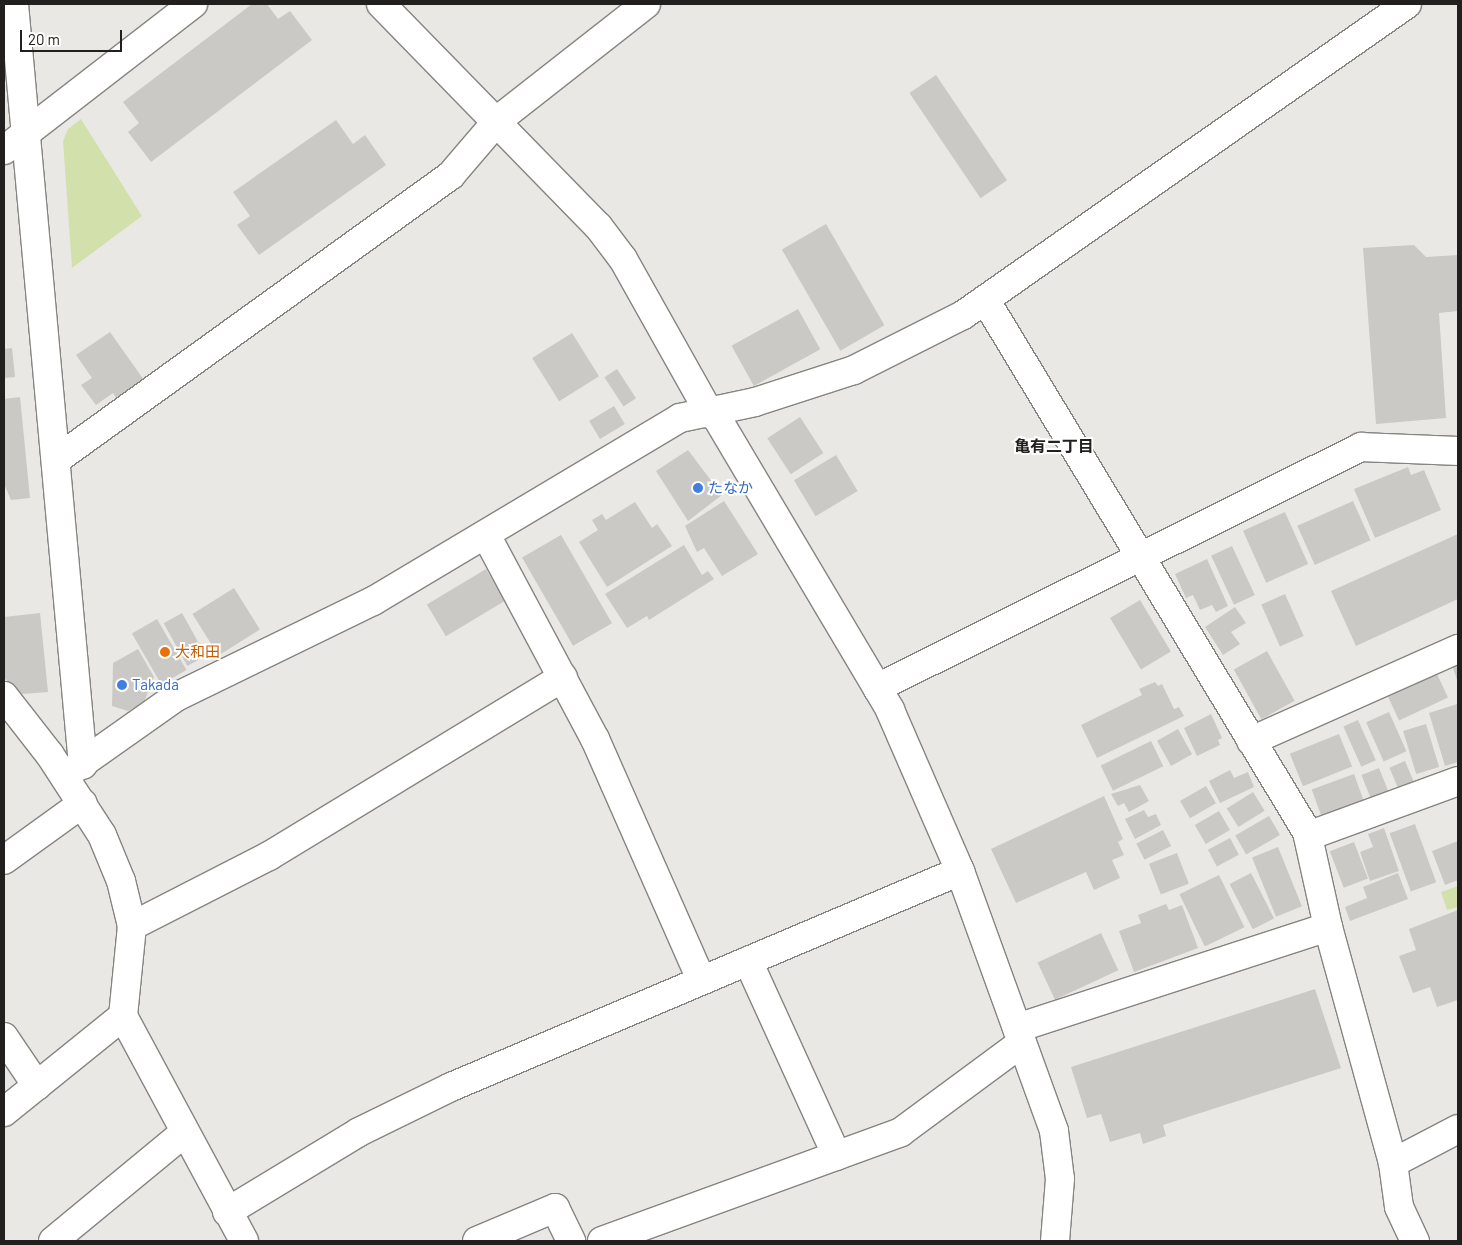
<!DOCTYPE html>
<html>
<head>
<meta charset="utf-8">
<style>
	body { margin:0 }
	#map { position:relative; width:1462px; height:1245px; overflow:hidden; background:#eae8e5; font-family:Barlow,"Noto Sans JP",sans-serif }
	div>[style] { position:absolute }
	.green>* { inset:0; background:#d2e1ac }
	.building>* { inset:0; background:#cbc9c6; transform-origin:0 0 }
	.roads { filter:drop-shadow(1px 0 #868481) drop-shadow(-1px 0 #868481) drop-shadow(0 1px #868481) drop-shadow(0 -1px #868481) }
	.minor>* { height:28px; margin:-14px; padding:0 14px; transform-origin:14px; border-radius:14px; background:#fff }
	.dots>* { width:14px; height:14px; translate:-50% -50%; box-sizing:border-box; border:2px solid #fff; border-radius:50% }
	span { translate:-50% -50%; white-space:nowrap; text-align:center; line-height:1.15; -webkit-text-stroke:4px #fff; paint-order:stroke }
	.shop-label { font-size:15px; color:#366cbe }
	.left { translate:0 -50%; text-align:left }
	.food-label { font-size:15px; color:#c56008 }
	.neighbourhood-label { font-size:16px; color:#21201f; font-weight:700 }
	.frame { position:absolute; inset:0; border:5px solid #21201f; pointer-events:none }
	.scale { position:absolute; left:20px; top:30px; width:102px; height:22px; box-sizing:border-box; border:2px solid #21201f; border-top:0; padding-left:6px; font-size:15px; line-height:18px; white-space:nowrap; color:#21201f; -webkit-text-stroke:4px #fff; paint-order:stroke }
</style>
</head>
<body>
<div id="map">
	<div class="green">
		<i style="clip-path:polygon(81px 119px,142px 216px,72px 268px,63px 141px,68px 129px)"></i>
		<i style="clip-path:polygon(1458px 886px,1458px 907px,1447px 910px,1441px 892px)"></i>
	</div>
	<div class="building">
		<i style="clip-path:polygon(252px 4px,267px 4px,278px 19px,290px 11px,312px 40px,151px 162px,128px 132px,139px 123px,123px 102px)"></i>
		<i style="left:936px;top:75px;width:127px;height:32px;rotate:56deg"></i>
		<i style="clip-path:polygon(336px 120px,353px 144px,365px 135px,386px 165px,259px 255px,237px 225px,250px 216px,233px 192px)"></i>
		<i style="left:826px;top:224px;width:117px;height:51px;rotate:60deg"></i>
		<i style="clip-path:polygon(1414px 245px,1426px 257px,1458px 255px,1458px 311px,1439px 313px,1446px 418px,1376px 424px,1363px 248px)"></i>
		<i style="left:798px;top:309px;width:46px;height:76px;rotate:61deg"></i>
		<i style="clip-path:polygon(110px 332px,144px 380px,117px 399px,113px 393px,96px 405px,81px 385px,92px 378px,76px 355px)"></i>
		<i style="left:572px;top:333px;width:51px;height:47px;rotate:58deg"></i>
		<i style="clip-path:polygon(12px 348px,15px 377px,4px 378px,4px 349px)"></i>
		<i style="left:617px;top:369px;width:35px;height:15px;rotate:57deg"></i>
		<i style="clip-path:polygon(20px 397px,30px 498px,11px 500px,4px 484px,4px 399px)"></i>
		<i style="left:614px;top:406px;width:21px;height:29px;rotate:59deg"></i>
		<i style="left:800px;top:417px;width:43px;height:39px;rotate:57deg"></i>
		<i style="clip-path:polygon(688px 450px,722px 495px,688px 521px,656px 471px)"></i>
		<i style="left:836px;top:455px;width:42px;height:49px;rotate:59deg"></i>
		<i style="clip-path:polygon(1408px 467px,1411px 475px,1424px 470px,1441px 510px,1375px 538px,1354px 489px)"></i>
		<i style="clip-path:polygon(724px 501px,758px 554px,722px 576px,704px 548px,697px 552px,685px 526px)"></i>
		<i style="left:1353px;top:501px;width:43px;height:61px;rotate:66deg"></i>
		<i style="clip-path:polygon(635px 502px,652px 528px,657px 524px,672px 546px,607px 587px,579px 542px,598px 530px,592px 520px,602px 514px,606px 520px)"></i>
		<i style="left:1285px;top:512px;width:57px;height:46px;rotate:66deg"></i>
		<i style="clip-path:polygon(1458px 534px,1458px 599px,1356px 646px,1331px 591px)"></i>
		<i style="left:561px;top:535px;width:102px;height:45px;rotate:60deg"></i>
		<i style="clip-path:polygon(684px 545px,702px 575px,708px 571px,714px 579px,649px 620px,647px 616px,627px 628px,605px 594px)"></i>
		<i style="left:1232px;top:546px;width:54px;height:23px;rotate:65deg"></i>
		<i style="clip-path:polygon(1207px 559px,1228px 606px,1216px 612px,1212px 605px,1200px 610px,1193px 595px,1186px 598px,1175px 574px)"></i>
		<i style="left:486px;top:569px;width:37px;height:69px;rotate:59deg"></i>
		<i style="left:234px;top:588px;width:49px;height:49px;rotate:58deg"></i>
		<i style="left:1285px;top:594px;width:46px;height:26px;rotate:66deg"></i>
		<i style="left:1140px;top:600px;width:60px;height:35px;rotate:59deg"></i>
		<i style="clip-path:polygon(1235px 607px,1246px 623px,1231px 632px,1240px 644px,1223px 655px,1205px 627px)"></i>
		<i style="clip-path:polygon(40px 613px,48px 692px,22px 694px,4px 678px,4px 617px)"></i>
		<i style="left:182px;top:613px;width:49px;height:21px;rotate:61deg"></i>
		<i style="left:157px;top:619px;width:59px;height:29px;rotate:60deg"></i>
		<i style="clip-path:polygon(138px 649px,154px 677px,144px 702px,128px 711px,112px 706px,113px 663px)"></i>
		<i style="left:1267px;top:651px;width:57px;height:38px;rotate:61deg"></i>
		<i style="clip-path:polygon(1458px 663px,1458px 683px,1452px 665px)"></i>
		<i style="left:1437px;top:674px;width:26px;height:54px;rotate:65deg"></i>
		<i style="clip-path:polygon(1155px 682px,1158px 686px,1162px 684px,1174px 709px,1179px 707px,1184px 716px,1097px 758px,1081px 725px,1142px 695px,1139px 689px)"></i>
		<i style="clip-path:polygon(1457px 704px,1458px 762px,1445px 766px,1429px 713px)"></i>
		<i style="left:1389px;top:712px;width:43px;height:25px;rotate:66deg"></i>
		<i style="clip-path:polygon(1211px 714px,1222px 738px,1218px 740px,1220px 745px,1197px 756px,1184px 728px)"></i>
		<i style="left:1358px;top:720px;width:44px;height:16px;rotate:66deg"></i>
		<i style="left:1426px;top:724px;width:45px;height:24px;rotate:73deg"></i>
		<i style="left:1178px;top:729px;width:29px;height:24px;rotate:61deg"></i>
		<i style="left:1339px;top:734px;width:35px;height:53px;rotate:68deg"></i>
		<i style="left:1151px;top:741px;width:28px;height:56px;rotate:64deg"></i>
		<i style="left:1405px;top:761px;width:26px;height:17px;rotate:67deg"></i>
		<i style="left:1379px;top:768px;width:29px;height:19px;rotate:68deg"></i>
		<i style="clip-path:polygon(1230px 770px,1234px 778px,1248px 772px,1254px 787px,1220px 803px,1209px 781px)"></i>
		<i style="left:1354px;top:774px;width:32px;height:45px;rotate:70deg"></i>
		<i style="clip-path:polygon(1140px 785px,1149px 801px,1129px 812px,1124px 803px,1118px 806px,1111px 794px)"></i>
		<i style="left:1206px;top:786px;width:20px;height:30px;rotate:60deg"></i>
		<i style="left:1253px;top:792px;width:22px;height:31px;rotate:58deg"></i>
		<i style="clip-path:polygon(1104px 796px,1123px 839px,1118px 842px,1124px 855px,1112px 860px,1120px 878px,1094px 890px,1086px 872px,1016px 903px,991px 849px)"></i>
		<i style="clip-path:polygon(1144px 810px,1148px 817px,1156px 814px,1161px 825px,1135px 839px,1125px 819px)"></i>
		<i style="left:1219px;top:811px;width:22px;height:28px;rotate:60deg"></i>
		<i style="left:1269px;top:816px;width:22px;height:39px;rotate:60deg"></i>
		<i style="left:1415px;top:824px;width:62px;height:27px;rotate:70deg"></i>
		<i style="clip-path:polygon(1384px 828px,1399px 871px,1370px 881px,1360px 852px,1373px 847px,1368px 834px)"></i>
		<i style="left:1163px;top:830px;width:18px;height:30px;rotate:63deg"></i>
		<i style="left:1230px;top:838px;width:19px;height:25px;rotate:62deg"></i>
		<i style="clip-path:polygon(1458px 841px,1458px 880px,1445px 885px,1432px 851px)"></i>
		<i style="left:1354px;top:842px;width:39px;height:26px;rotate:69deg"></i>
		<i style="left:1278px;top:847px;width:64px;height:28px;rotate:68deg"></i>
		<i style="left:1177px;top:853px;width:33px;height:30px;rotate:69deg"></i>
		<i style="left:1251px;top:873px;width:51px;height:24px;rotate:63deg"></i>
		<i style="clip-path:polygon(1398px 873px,1408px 899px,1350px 921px,1345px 907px,1367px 898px,1363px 887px)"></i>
		<i style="left:1219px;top:875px;width:58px;height:44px;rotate:64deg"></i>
		<i style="clip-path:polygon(1166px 904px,1169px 910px,1182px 905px,1198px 948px,1134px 972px,1119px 931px,1141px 923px,1138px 915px)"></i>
		<i style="clip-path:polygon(1458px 910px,1458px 1000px,1437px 1007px,1430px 987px,1413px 993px,1399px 956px,1416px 950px,1409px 929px)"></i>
		<i style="left:1101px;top:933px;width:41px;height:70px;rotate:65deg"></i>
		<i style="clip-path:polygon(1315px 989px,1341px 1068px,1163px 1125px,1166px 1136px,1143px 1144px,1140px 1133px,1110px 1142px,1101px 1114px,1087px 1118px,1071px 1067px)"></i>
	</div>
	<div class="roads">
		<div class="minor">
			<i style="left:14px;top:4px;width:764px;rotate:84.82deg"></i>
			<i style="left:381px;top:4px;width:310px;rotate:45.7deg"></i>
			<i style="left:598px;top:226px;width:41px;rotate:52.9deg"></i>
			<i style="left:623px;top:259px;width:178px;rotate:60.7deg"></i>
			<i style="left:4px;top:150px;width:239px;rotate:-37.7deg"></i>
			<i style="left:986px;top:301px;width:620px;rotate:58.85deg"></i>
			<i style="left:1307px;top:832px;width:97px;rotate:77.5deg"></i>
			<i style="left:1328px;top:927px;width:245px;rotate:74.6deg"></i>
			<i style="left:1393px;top:1163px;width:44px;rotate:82.2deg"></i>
			<i style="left:1399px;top:1207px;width:38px;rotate:65deg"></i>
			<i style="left:714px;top:413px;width:345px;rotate:59.3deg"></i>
			<i style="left:890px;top:710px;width:176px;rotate:66.5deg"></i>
			<i style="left:960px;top:871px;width:276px;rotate:70.1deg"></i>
			<i style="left:1054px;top:1131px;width:48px;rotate:82.9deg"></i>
			<i style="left:1060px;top:1179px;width:62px;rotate:94.6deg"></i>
			<i style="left:56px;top:460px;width:487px;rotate:-35.8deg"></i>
			<i style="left:451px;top:175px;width:72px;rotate:-49.5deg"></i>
			<i style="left:498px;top:120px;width:188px;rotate:-38.1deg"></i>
			<i style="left:486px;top:535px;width:231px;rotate:61.9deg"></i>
			<i style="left:595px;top:739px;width:262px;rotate:66.2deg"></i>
			<i style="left:877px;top:688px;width:541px;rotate:-26.47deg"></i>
			<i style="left:1361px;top:447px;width:97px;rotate:2.4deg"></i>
			<i style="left:4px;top:696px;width:75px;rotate:52.1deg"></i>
			<i style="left:50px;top:755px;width:95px;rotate:57deg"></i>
			<i style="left:102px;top:835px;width:50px;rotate:67.6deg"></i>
			<i style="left:121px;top:881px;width:46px;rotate:76.3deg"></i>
			<i style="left:132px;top:926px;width:90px;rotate:95.7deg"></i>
			<i style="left:123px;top:1016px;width:255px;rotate:61.7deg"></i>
			<i style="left:1251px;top:741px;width:227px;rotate:-24deg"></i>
			<i style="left:64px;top:776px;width:137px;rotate:-35.2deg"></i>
			<i style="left:176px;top:697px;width:219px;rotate:-26deg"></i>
			<i style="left:373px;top:601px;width:357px;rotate:-30.8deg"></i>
			<i style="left:680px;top:418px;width:77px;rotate:-12deg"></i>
			<i style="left:755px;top:402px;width:104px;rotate:-17.9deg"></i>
			<i style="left:854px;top:370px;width:122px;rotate:-26.8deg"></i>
			<i style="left:963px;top:315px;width:542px;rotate:-35.01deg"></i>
			<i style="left:1308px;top:836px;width:160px;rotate:-20.1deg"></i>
			<i style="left:4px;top:860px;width:97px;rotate:-35.8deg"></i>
			<i style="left:132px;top:926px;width:154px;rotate:-27.1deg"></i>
			<i style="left:269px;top:856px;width:344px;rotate:-31.3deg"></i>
			<i style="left:748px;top:961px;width:214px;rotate:65.5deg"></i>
			<i style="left:1017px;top:1028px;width:327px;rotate:-18deg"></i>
			<i style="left:4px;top:1037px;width:59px;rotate:56deg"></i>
			<i style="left:4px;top:1112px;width:153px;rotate:-38.9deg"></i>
			<i style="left:1393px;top:1163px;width:73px;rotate:-27.6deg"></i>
			<i style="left:227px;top:1212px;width:154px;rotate:-31.2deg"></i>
			<i style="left:359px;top:1132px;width:102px;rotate:-26.1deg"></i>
			<i style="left:451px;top:1087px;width:553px;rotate:-22.99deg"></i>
			<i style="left:53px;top:1241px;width:168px;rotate:-39.5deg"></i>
			<i style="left:477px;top:1241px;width:85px;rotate:-22.9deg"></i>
			<i style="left:555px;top:1208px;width:37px;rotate:64deg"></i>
			<i style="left:602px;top:1241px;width:318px;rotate:-20deg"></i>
			<i style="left:901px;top:1132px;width:148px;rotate:-36.5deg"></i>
		</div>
	</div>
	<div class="dots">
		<i style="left:698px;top:488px;background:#3f7fe0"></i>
		<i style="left:165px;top:652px;background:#e8710a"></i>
		<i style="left:122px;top:685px;background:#3f7fe0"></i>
	</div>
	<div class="shop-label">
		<span class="left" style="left:708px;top:488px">たなか</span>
		<span class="left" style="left:132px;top:685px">Takada</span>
	</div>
	<div class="food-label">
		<span class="left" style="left:175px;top:652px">大和田</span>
	</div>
	<div class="neighbourhood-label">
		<span style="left:1054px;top:446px">亀有二丁目</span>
	</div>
	<div class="frame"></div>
	<div class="scale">20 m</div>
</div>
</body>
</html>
